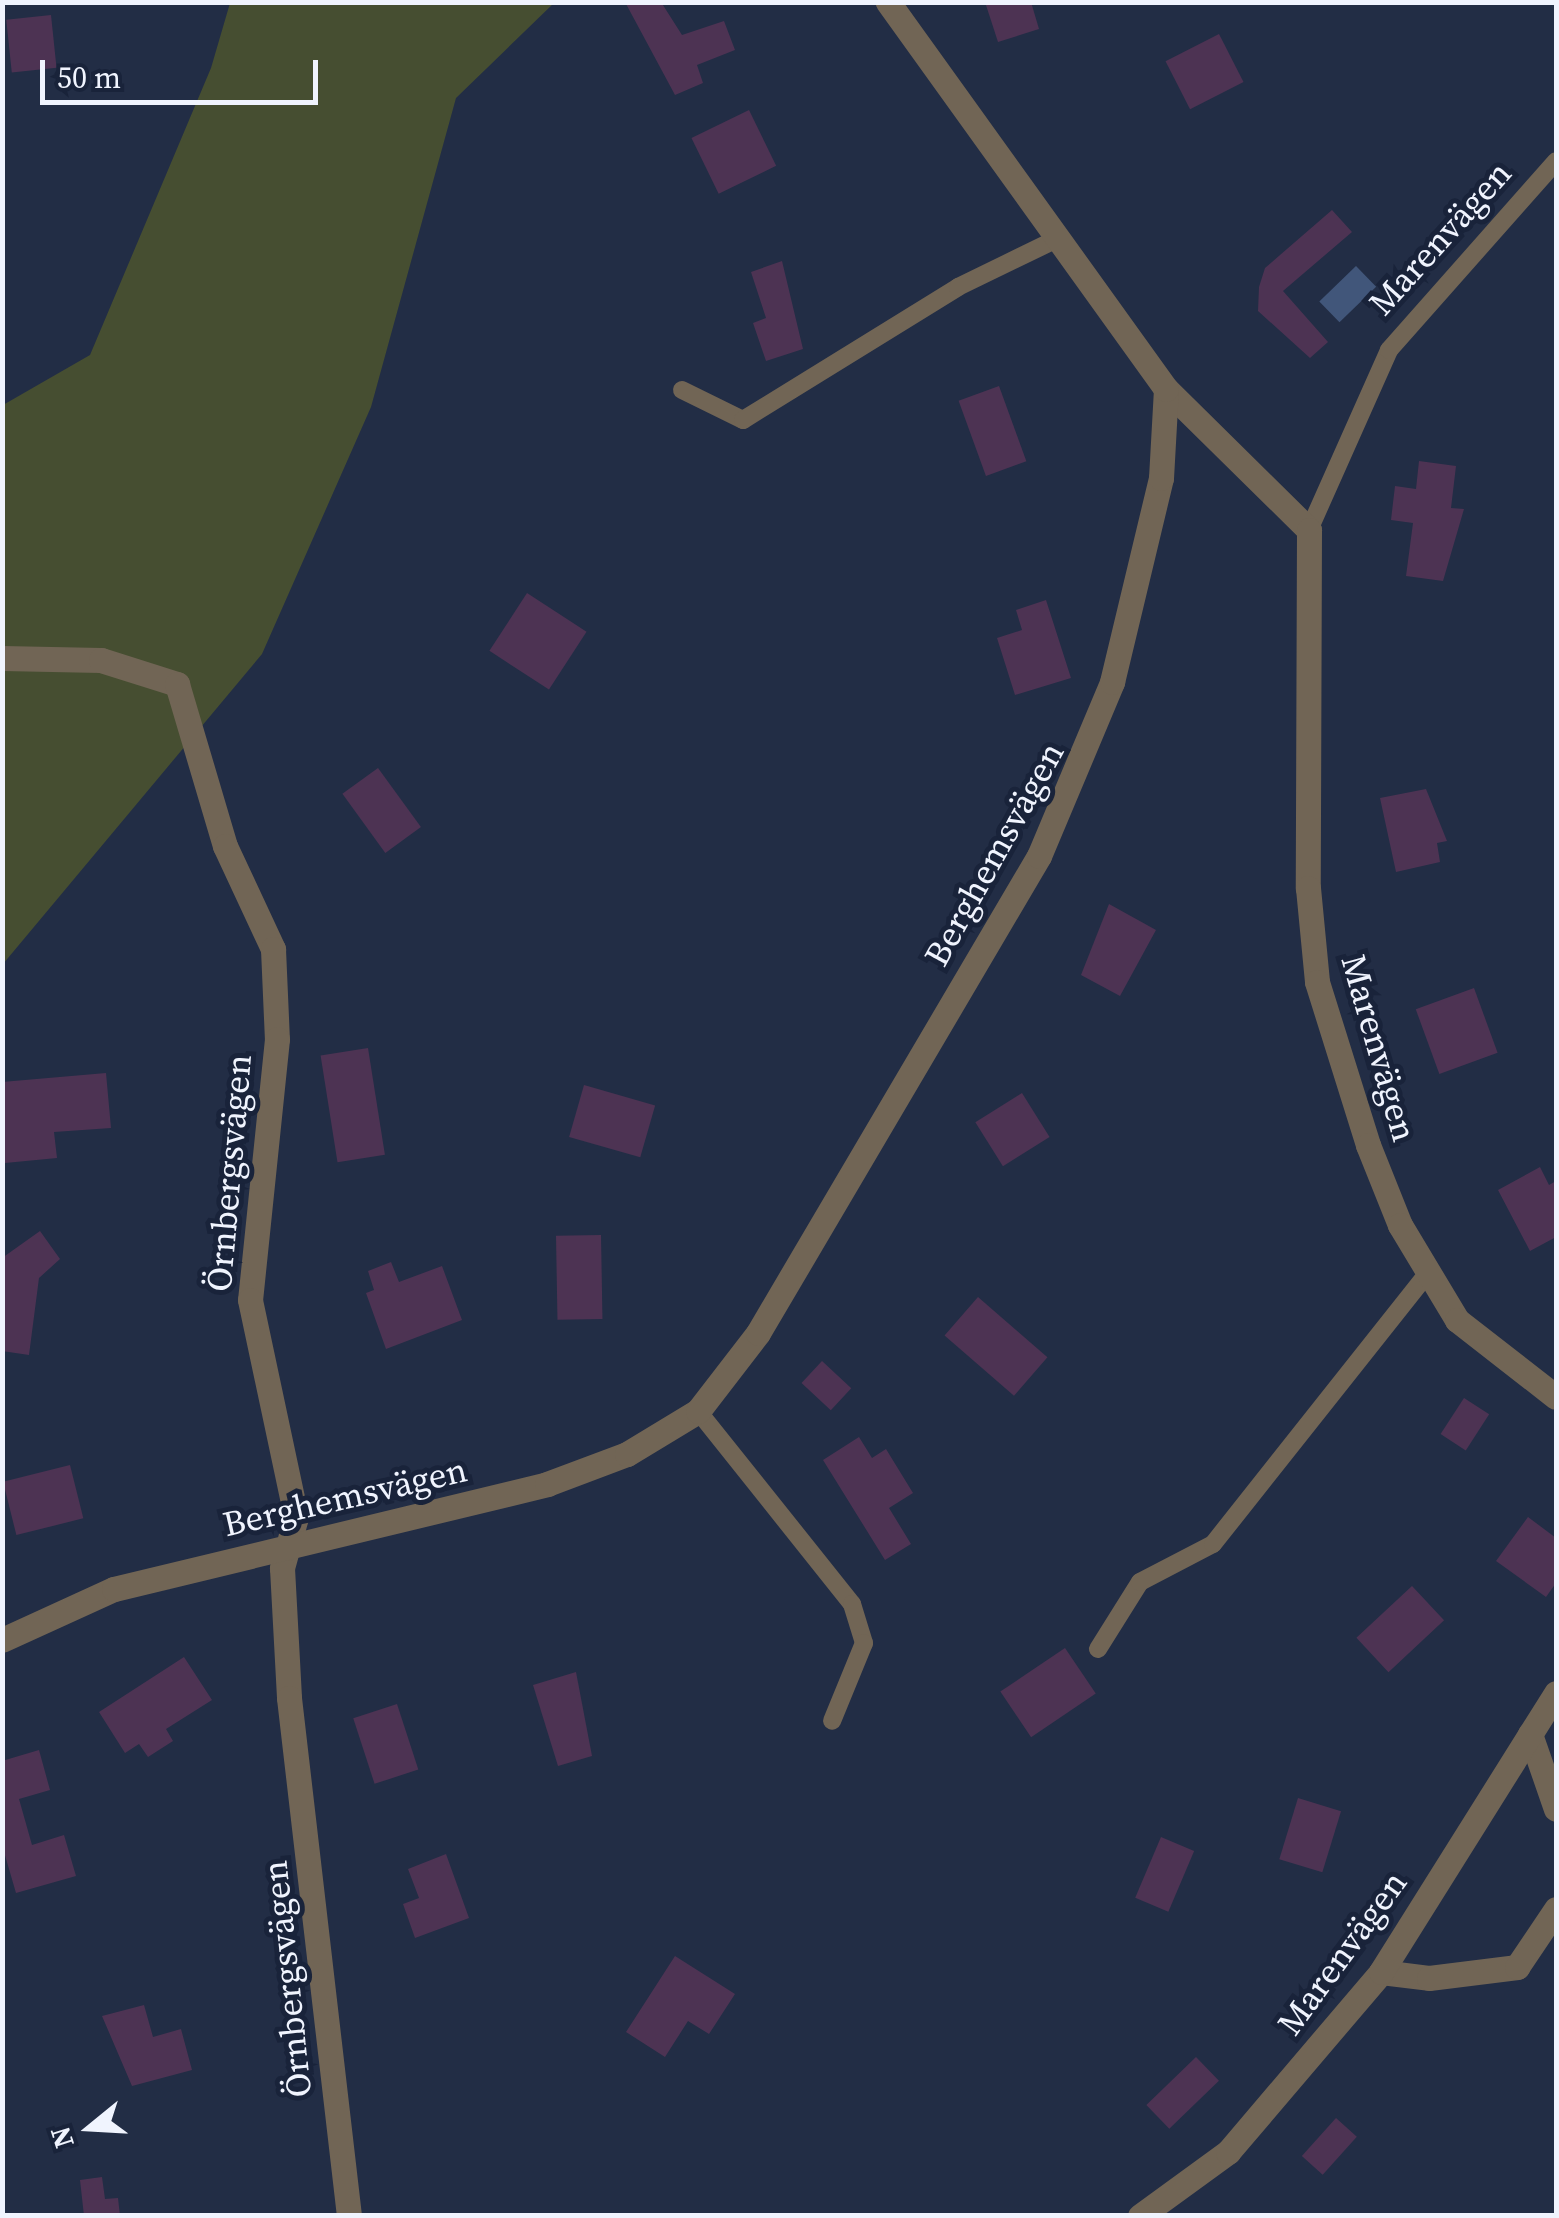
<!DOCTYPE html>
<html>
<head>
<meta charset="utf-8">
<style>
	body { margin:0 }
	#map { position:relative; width:1559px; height:2218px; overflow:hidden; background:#222d45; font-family:"Source Serif 4",serif }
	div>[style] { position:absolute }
	.green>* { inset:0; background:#464e31 }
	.water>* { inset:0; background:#41567a; transform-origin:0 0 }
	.building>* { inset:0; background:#4d3353; transform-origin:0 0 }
	.lane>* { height:18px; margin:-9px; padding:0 9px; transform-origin:9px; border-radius:9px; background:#716555 }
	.street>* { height:25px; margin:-12.5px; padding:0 12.5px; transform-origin:12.5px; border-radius:12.5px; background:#716555 }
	span { translate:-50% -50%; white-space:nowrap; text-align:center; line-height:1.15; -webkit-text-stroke:10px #19233a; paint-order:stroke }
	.street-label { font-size:35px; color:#f0f4fe }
	.frame { position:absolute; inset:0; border:5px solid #f0f4fe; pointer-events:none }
	.north { position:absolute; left:40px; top:2078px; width:100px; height:100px; -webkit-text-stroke:8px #19233a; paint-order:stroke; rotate:252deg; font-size:28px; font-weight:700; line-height:40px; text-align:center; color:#f0f4fe }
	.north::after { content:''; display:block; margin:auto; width:35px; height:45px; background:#f0f4fe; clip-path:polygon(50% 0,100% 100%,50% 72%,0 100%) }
	.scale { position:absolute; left:40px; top:60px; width:278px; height:45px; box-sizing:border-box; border:5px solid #f0f4fe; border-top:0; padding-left:12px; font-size:30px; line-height:35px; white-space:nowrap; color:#f0f4fe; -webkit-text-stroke:8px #19233a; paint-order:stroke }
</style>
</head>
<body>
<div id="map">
	<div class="green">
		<i style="clip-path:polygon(230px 3px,554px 3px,456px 98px,371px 407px,262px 654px,3px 964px,3px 405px,90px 355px,211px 68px)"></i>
	</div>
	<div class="water">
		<i style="left:1356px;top:266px;width:29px;height:51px;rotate:46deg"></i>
	</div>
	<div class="building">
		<i style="clip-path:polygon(625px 2px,661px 2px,682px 35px,724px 21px,735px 50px,697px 65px,703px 83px,675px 95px)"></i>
		<i style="clip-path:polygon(985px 2px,1031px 2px,1039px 29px,998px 42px)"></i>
		<i style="left:51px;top:15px;width:53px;height:45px;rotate:84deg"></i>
		<i style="left:1219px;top:34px;width:54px;height:60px;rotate:63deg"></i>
		<i style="left:749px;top:110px;width:62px;height:64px;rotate:64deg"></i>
		<i style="clip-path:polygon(1332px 210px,1352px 232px,1283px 291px,1328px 342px,1310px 358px,1258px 311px,1259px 287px,1265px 268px)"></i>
		<i style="clip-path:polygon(782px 261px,803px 349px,766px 361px,753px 323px,766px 318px,751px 272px)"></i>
		<i style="left:999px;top:386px;width:80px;height:43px;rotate:70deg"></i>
		<i style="clip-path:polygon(1419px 461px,1456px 466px,1451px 508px,1464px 509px,1443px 581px,1406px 576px,1413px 523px,1391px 520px,1395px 486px,1416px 489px)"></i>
		<i style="left:527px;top:593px;width:71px;height:69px;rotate:33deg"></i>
		<i style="clip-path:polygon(1046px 600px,1071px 678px,1015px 695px,997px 638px,1022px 630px,1016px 610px)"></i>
		<i style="left:378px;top:768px;width:73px;height:44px;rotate:54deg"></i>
		<i style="clip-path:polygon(1426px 789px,1447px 841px,1437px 843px,1440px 862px,1396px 872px,1380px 798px)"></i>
		<i style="clip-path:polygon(1109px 904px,1156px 930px,1120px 996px,1081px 975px)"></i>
		<i style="left:1474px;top:988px;width:69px;height:62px;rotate:70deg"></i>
		<i style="left:368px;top:1048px;width:108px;height:48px;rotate:81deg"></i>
		<i style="clip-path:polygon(106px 1073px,111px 1128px,54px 1132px,57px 1158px,5px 1163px,2px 1082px)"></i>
		<i style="left:584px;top:1085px;width:74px;height:54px;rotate:16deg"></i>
		<i style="left:1022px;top:1093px;width:52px;height:55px;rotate:58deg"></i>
		<i style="clip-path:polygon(1540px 1167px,1549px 1185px,1556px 1181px,1556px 1237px,1530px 1251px,1498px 1190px)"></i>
		<i style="clip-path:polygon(40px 1231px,60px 1259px,39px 1278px,29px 1355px,2px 1351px,2px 1258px)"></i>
		<i style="left:601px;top:1235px;width:84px;height:45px;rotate:89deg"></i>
		<i style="clip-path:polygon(391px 1262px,399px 1282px,442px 1266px,462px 1320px,386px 1349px,366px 1293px,374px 1290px,368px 1271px)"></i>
		<i style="left:978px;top:1297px;width:92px;height:51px;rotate:41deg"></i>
		<i style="left:822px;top:1361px;width:40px;height:30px;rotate:43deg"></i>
		<i style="left:1464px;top:1398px;width:30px;height:43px;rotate:33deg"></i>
		<i style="clip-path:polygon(859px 1437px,872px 1458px,886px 1449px,913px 1493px,889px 1508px,911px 1544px,885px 1560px,823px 1460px)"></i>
		<i style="left:70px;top:1465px;width:55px;height:69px;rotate:76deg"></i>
		<i style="clip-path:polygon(1528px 1517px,1556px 1538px,1556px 1583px,1546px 1597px,1496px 1561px)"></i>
		<i style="left:1412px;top:1586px;width:47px;height:76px;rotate:47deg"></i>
		<i style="left:1065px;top:1648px;width:55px;height:78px;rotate:56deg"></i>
		<i style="clip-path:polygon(184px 1657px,212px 1700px,166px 1729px,173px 1741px,148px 1757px,139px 1744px,125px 1753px,99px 1712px)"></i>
		<i style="clip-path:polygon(576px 1672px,592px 1756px,558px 1766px,533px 1685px)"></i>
		<i style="left:397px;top:1704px;width:69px;height:46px;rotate:72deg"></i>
		<i style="clip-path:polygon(39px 1750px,50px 1790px,19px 1799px,32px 1845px,64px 1835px,76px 1876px,16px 1893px,2px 1845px,2px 1761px)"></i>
		<i style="left:1298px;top:1798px;width:45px;height:64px;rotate:17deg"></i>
		<i style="left:1161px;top:1837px;width:36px;height:66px;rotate:23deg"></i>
		<i style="clip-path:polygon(446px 1854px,469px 1918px,415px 1938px,403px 1904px,419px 1898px,408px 1869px)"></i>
		<i style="clip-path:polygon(675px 1956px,735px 1994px,709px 2034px,688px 2021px,665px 2057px,626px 2032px)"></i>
		<i style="clip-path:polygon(144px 2005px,153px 2037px,181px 2029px,192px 2070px,132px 2086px,102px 2016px)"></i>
		<i style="left:1196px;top:2057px;width:33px;height:69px;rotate:46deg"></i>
		<i style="left:1336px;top:2118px;width:28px;height:51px;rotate:42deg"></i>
		<i style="clip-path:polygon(102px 2177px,105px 2199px,118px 2198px,120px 2216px,84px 2216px,80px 2180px)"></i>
	</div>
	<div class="lane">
		<i style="left:682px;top:390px;width:68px;rotate:26.2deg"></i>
		<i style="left:743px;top:420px;width:253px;rotate:-31.7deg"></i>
		<i style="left:958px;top:287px;width:114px;rotate:-25.9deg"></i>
		<i style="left:1309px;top:530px;width:197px;rotate:-66deg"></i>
		<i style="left:1389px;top:350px;width:252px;rotate:-48.5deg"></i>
		<i style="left:698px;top:1411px;width:247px;rotate:51.4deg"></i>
		<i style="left:852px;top:1604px;width:41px;rotate:72.9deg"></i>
		<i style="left:864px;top:1643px;width:84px;rotate:112.3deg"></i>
		<i style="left:1098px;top:1649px;width:79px;rotate:-57.9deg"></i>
		<i style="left:1140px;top:1582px;width:82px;rotate:-27.5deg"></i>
		<i style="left:1213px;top:1544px;width:346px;rotate:-51.6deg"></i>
	</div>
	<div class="street">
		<i style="left:1166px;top:389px;width:201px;rotate:44.6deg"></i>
		<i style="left:1309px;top:530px;width:358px;rotate:90.2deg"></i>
		<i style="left:1308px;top:888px;width:94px;rotate:84.5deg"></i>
		<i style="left:1317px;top:982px;width:171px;rotate:72.6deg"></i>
		<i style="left:1368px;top:1145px;width:86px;rotate:68.2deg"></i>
		<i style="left:1400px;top:1225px;width:111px;rotate:59deg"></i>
		<i style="left:1457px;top:1320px;width:125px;rotate:37.9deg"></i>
		<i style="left:2px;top:658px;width:99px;rotate:1.2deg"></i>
		<i style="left:101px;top:660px;width:80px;rotate:17.5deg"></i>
		<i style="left:177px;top:684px;width:169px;rotate:73.5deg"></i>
		<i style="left:225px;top:846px;width:114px;rotate:65deg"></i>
		<i style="left:273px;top:949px;width:90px;rotate:87.5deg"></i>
		<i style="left:277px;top:1039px;width:262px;rotate:95.9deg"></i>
		<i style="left:250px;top:1300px;width:222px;rotate:78deg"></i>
		<i style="left:296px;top:1517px;width:53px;rotate:105.4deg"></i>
		<i style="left:282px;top:1568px;width:130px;rotate:86.9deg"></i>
		<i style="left:289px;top:1698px;width:521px;rotate:83.39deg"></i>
		<i style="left:2px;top:1640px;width:123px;rotate:-24.5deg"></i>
		<i style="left:114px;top:1589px;width:446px;rotate:-13.6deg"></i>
		<i style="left:547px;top:1484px;width:85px;rotate:-20.6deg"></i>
		<i style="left:627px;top:1454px;width:83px;rotate:-31.2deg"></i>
		<i style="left:698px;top:1411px;width:98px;rotate:-52.4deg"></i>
		<i style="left:758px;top:1333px;width:554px;rotate:-59.5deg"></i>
		<i style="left:1039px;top:856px;width:189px;rotate:-67.2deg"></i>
		<i style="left:1112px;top:682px;width:210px;rotate:-76.5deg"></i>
		<i style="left:1161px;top:478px;width:89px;rotate:-86.8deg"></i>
		<i style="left:1166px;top:389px;width:477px;rotate:-125.7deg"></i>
		<i style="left:1530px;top:1734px;width:79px;rotate:70.9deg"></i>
		<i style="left:1381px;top:1972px;width:48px;rotate:7.1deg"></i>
		<i style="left:1429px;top:1978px;width:89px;rotate:-7.1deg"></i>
		<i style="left:1517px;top:1967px;width:70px;rotate:-56.1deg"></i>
		<i style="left:1140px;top:2216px;width:109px;rotate:-36deg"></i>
		<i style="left:1228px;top:2152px;width:236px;rotate:-49.6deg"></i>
		<i style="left:1381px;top:1972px;width:329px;rotate:-57.9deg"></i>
	</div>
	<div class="street-label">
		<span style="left:1440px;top:238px;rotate:-48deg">Marenvägen</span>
		<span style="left:994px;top:854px;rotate:-61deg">Berghemsvägen</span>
		<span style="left:1379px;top:1048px;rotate:74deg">Marenvägen</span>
		<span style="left:229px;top:1173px;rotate:-85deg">Örnbergsvägen</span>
		<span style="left:345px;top:1497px;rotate:-13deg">Berghemsvägen</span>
		<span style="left:1342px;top:1953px;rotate:-54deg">Marenvägen</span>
		<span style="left:287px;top:1979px;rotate:-96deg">Örnbergsvägen</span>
	</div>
	<div class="frame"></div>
	<div class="north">N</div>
	<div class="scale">50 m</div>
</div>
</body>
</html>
